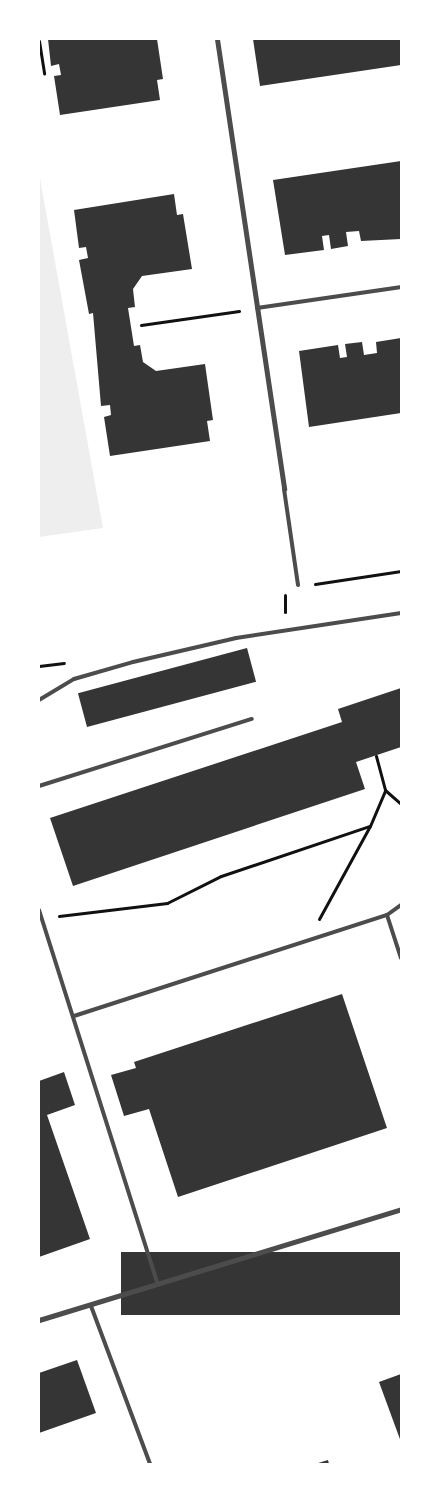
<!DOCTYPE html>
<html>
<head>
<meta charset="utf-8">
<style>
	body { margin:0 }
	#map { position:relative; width:440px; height:1503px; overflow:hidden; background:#fff; font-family:"Open Sans",sans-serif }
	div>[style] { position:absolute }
	.green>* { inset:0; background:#eee }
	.building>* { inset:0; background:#353535; transform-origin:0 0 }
	.path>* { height:3px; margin:-1.5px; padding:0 1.5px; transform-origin:1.5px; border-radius:1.5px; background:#111 }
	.service>* { height:4px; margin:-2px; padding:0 2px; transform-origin:2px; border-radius:2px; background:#4c4c4c }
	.minor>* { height:5px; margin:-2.5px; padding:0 2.5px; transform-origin:2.5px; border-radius:2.5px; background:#4c4c4c }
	span { translate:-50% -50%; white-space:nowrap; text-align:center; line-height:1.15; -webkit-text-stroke:4.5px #fff; paint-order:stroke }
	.frame { position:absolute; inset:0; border:40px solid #fff; pointer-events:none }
</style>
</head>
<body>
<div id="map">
	<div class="green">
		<i style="clip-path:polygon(39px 173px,103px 528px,39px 537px)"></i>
	</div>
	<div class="building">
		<i style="clip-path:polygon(48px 39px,157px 39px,163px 79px,157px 80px,160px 100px,60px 115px,54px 76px,61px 75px,59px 64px,51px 66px)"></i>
		<i style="clip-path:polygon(253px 39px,401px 39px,401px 65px,260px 86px)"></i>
		<i style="clip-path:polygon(401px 161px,401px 239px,361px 241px,359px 231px,346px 232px,348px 246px,331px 249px,329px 235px,322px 236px,324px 250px,285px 255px,273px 180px)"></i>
		<i style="clip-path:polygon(174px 194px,177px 215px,183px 214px,192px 269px,142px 276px,133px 289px,135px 307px,128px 308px,134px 346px,140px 345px,143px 362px,156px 371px,205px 364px,213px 420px,207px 421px,210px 441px,110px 456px,104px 417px,111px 415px,110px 405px,101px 406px,93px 313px,89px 314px,79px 260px,88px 258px,86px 247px,79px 248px,74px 210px)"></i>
		<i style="clip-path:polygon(401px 338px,401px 413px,309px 427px,299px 351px,338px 345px,340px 358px,347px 357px,345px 344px,362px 342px,364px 355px,377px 353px,376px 342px)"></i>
		<i style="left:247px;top:648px;width:35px;height:175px;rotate:75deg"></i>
		<i style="clip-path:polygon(401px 688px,401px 747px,356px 762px,365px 789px,73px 886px,50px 818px,342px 722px,338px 709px)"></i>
		<i style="clip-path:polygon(342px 994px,387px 1128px,178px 1197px,149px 1109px,124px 1116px,111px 1075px,136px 1068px,134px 1062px)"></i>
		<i style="clip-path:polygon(64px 1072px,75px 1105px,47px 1115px,90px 1239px,39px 1257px,39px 1081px)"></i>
		<i style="left:401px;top:1252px;width:63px;height:280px;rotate:90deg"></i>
		<i style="clip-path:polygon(77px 1360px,96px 1413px,39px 1433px,39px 1373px)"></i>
		<i style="clip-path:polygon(401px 1374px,401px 1442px,379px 1382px)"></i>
		<i style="clip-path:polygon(328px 1460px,329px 1464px,315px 1464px)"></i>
	</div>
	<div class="path">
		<i style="left:39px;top:41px;width:33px;rotate:81deg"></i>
		<i style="left:141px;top:325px;width:99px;rotate:-8.1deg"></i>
		<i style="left:315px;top:584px;width:87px;rotate:-8.6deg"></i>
		<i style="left:285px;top:595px;width:17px;rotate:90deg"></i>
		<i style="left:39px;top:666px;width:25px;rotate:-7deg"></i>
		<i style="left:376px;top:756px;width:35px;rotate:75deg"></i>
		<i style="left:59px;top:916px;width:109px;rotate:-6.9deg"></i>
		<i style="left:167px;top:903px;width:60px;rotate:-26.6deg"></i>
		<i style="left:221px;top:876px;width:157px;rotate:-18.6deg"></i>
		<i style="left:319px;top:919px;width:106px;rotate:-61.3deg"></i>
		<i style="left:370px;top:826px;width:39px;rotate:-67deg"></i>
		<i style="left:385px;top:790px;width:21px;rotate:41deg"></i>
	</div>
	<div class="service">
		<i style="left:257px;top:308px;width:146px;rotate:-8.3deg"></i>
		<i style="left:284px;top:489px;width:97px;rotate:81.7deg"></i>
		<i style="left:39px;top:700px;width:41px;rotate:-31deg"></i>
		<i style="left:74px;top:679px;width:61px;rotate:-16.1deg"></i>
		<i style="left:133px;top:662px;width:106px;rotate:-13.1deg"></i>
		<i style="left:236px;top:638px;width:167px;rotate:-8.6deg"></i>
		<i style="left:39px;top:786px;width:223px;rotate:-17.5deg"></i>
		<i style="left:39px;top:910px;width:391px;rotate:72.4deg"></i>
		<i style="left:387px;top:915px;width:45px;rotate:72deg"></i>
		<i style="left:74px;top:1016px;width:329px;rotate:-17.9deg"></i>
		<i style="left:387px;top:915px;width:17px;rotate:-36deg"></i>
		<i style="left:91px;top:1306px;width:169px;rotate:69.5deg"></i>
	</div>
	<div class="minor">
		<i style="left:217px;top:39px;width:455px;rotate:81.5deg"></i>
		<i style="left:39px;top:1320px;width:379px;rotate:-17deg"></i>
	</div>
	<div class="frame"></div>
</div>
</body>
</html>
